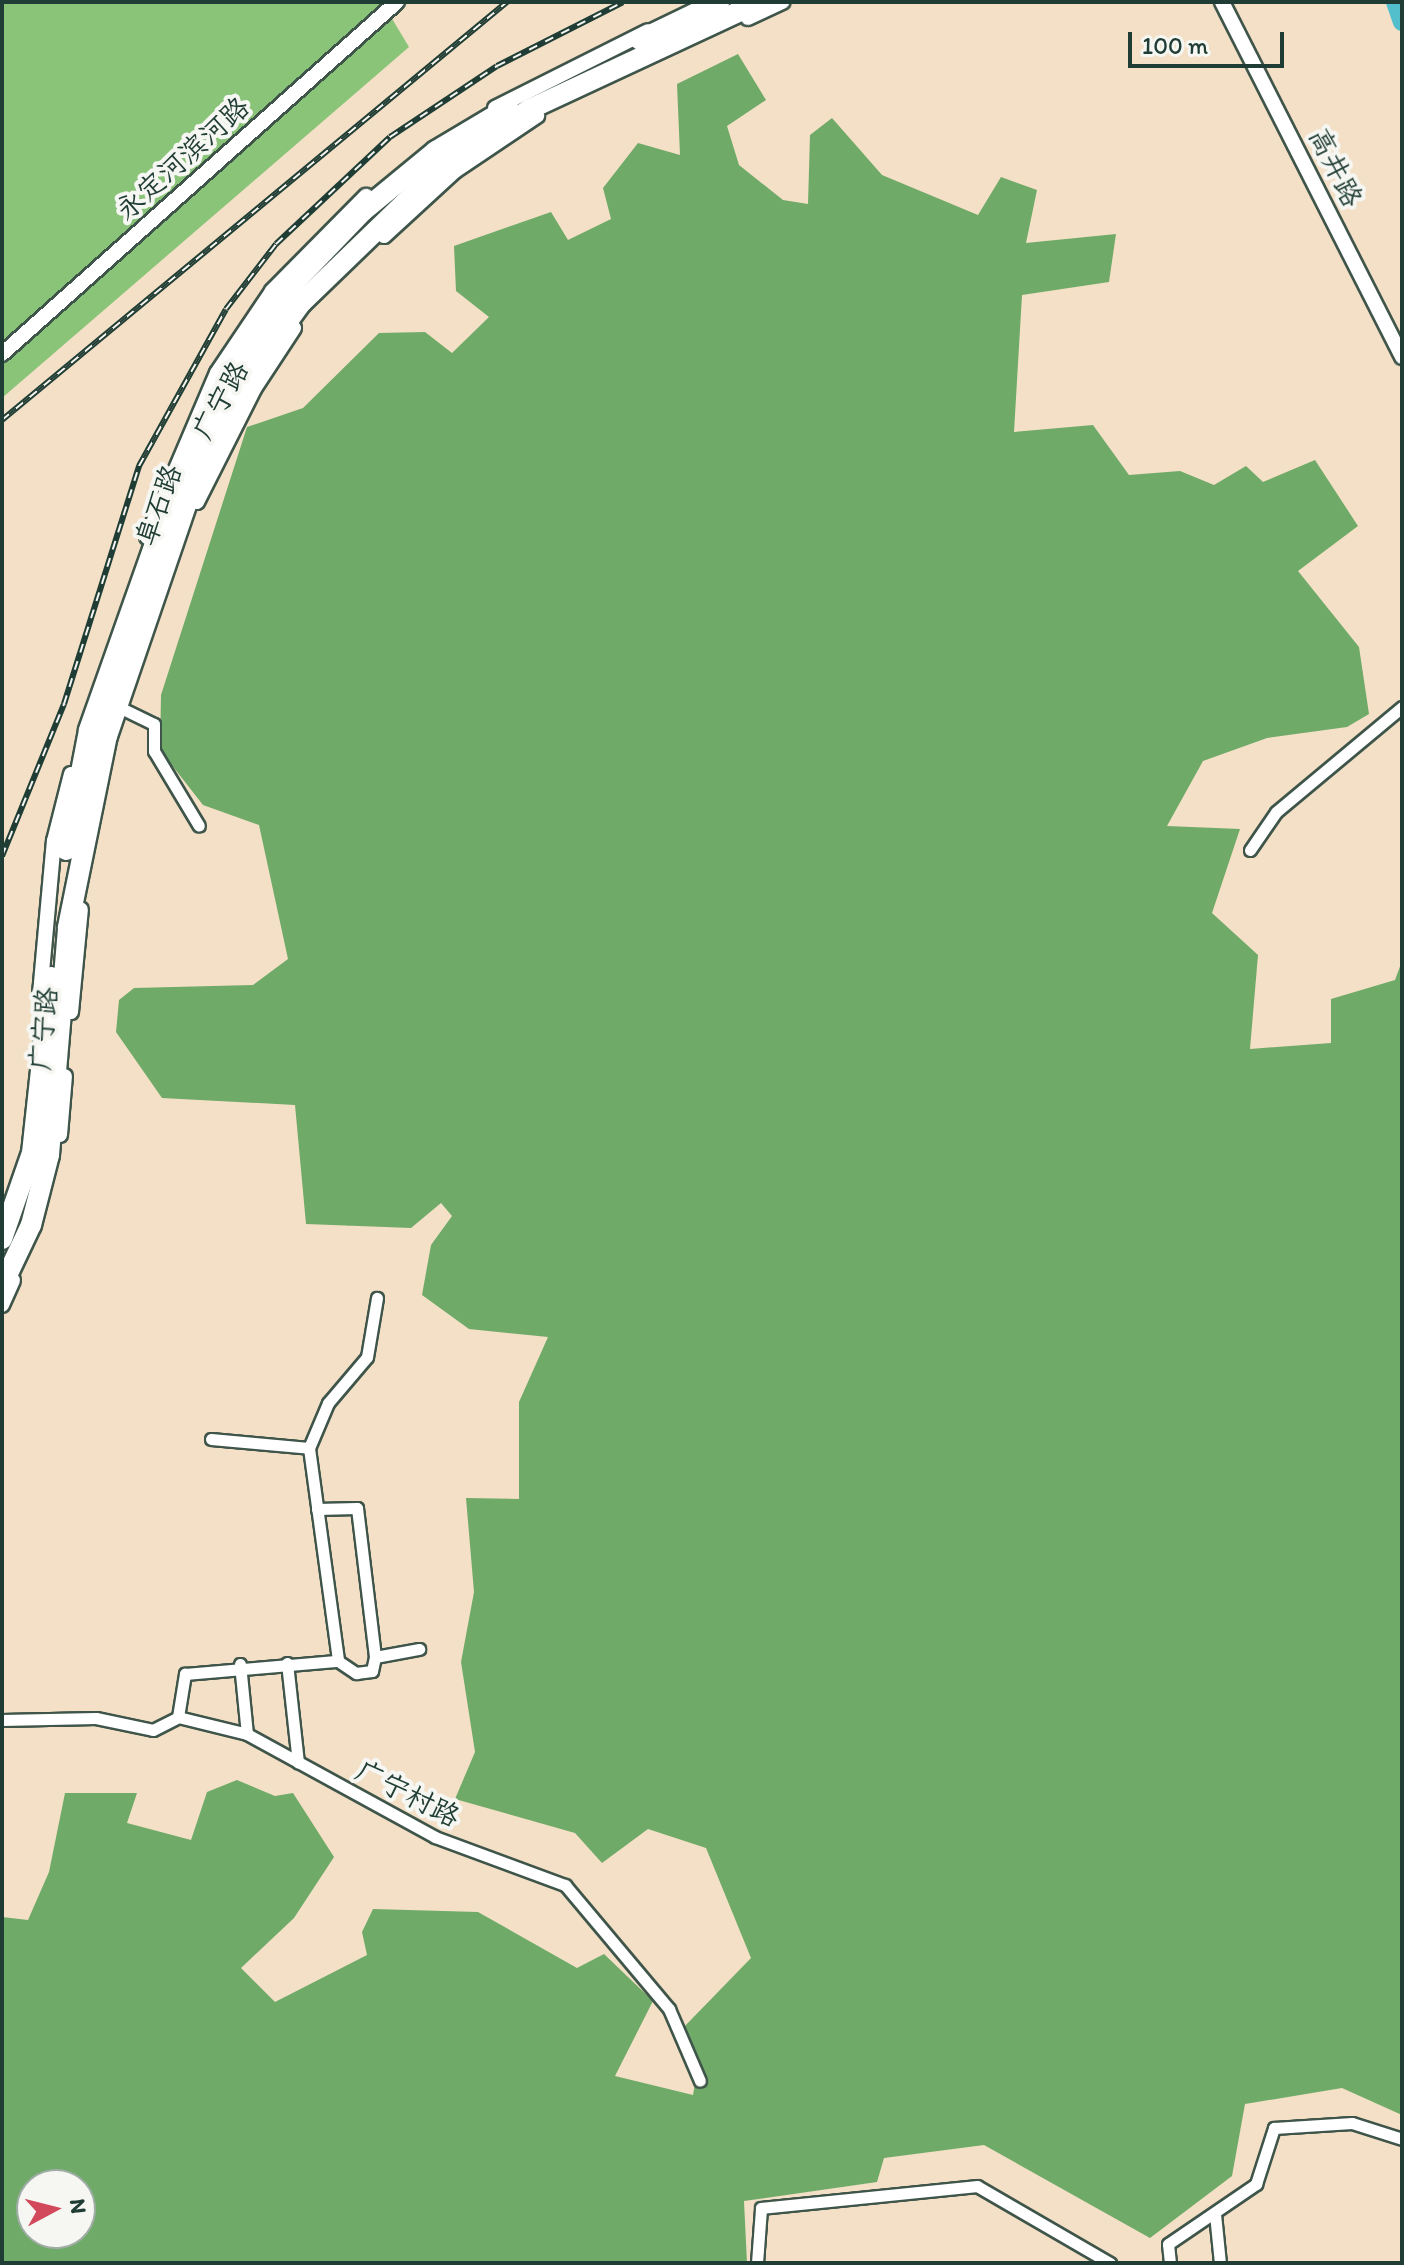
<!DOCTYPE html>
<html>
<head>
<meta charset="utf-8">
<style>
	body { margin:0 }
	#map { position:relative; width:1404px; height:2265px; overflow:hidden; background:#f3e0c6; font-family:Itim,"LXGW WenKai TC",sans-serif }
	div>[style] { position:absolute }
	.green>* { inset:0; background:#8ac478 }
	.forest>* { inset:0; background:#6faa68 }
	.river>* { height:18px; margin:-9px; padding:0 9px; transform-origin:9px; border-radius:9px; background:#53bfcd }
	.roads { filter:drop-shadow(2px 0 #3f554a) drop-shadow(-2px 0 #3f554a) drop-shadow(0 2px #3f554a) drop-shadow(0 -2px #3f554a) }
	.minor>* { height:11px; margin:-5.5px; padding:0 5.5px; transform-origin:5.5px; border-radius:5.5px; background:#fff }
	.tertiary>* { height:14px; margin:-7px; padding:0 7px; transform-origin:7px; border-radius:7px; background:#fff }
	.trunk>* { height:20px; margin:-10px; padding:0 10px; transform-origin:10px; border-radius:10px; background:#fff }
	.rail>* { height:6px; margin-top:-3px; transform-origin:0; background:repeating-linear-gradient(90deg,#f6f6f2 0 9px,#1f3d34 0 18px); box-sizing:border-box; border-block:2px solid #1f3d34 }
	span { translate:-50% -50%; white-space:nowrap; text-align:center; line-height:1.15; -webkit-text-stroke:8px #f6f6f2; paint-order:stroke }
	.street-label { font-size:28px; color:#1f3d34 }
	.frame { position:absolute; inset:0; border:4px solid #1f3d34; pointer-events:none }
	.north { position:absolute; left:16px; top:2169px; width:80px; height:80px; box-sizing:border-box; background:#f6f6f2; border:2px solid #a0aca6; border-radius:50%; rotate:83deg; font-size:22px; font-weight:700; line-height:32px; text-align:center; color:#1f3d34 }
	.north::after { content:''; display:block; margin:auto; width:28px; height:36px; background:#d1495b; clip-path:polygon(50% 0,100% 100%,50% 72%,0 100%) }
	.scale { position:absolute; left:1128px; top:32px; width:156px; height:36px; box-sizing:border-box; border:4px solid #1f3d34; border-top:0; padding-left:10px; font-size:24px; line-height:28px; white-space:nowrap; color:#1f3d34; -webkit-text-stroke:6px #f6f6f2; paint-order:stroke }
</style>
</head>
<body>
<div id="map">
	<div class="green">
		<i style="clip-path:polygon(2px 2px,382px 2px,409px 47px,2px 398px)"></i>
	</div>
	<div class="forest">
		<i style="clip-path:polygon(evenodd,738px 54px,766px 100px,727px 126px,739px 165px,783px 200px,808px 204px,810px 135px,832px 118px,882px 175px,978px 215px,1001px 177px,1037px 190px,1026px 243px,1116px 234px,1109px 282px,1022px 295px,1014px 432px,1093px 425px,1129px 475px,1180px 471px,1214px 485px,1246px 466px,1263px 482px,1315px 460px,1358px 526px,1298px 571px,1359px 647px,1369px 714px,1347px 727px,1267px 738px,1203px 761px,1167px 826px,1240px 829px,1212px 913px,1258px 955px,1250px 1049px,1331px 1043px,1331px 999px,1395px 980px,1402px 961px,1402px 2115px,1342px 2088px,1245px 2104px,1232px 2176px,1150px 2238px,984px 2145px,884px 2158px,877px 2182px,744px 2201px,747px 2263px,2px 2263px,2px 1917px,28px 1920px,49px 1872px,65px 1793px,137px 1793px,127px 1823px,191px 1840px,207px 1792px,237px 1780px,275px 1796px,293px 1793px,334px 1857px,294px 1918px,241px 1968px,275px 2002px,367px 1955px,362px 1932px,373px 1909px,478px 1912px,577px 1968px,604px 1954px,653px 2001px,615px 2076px,693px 2095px,698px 2066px,683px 2028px,751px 1958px,706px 1848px,648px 1829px,602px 1863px,575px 1833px,455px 1799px,475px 1752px,461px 1662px,474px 1592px,466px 1498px,519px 1499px,519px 1402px,548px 1337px,469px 1329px,422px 1295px,431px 1245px,452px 1216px,441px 1203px,411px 1228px,306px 1224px,295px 1105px,162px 1098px,116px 1032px,119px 1000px,134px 988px,253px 985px,288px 959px,259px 825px,203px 805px,160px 750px,161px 695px,247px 427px,303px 408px,379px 333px,425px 332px,452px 353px,489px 317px,456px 291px,454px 246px,551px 212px,568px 240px,611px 219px,603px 188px,638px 143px,680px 155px,677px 84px,738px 54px,32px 2185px,80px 2185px,80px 2233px,32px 2233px,32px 2185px)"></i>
	</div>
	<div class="river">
		<i style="left:1395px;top:2px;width:21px;rotate:71deg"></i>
	</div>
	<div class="roads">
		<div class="minor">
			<i style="left:125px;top:710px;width:32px;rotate:26deg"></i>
			<i style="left:154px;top:724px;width:27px;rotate:90deg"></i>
			<i style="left:154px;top:751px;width:87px;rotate:59deg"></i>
			<i style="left:1250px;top:850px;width:46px;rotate:-55.6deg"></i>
			<i style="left:1276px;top:812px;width:164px;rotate:-39.8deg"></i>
			<i style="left:211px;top:1439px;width:98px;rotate:5.2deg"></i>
			<i style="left:309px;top:1448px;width:49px;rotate:-67.1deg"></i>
			<i style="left:328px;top:1403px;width:60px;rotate:-49.7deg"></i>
			<i style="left:367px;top:1357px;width:60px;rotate:-80.4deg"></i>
			<i style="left:309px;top:1448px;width:215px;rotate:82.2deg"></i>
			<i style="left:317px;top:1509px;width:40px;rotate:-1.4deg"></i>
			<i style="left:357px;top:1508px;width:150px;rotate:83.1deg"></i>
			<i style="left:287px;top:1663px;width:100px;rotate:83.7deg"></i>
			<i style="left:240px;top:1664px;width:70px;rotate:84.3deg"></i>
			<i style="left:178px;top:1717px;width:71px;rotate:13.8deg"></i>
			<i style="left:247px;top:1734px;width:214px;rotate:28.7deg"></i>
			<i style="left:435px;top:1837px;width:139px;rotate:20.3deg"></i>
			<i style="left:565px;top:1885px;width:162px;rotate:50deg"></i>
			<i style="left:669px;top:2009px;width:78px;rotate:66.7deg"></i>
			<i style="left:178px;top:1717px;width:44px;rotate:-80.8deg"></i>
			<i style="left:185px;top:1674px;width:154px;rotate:-4.9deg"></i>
			<i style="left:338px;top:1661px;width:22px;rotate:34deg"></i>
			<i style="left:356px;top:1673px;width:16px;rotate:-7deg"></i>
			<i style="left:372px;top:1671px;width:14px;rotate:-78deg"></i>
			<i style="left:375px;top:1657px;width:45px;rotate:-10.3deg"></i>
			<i style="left:2px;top:1720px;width:94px;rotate:-1.2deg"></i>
			<i style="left:96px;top:1718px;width:58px;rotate:11.9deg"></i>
			<i style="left:153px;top:1730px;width:28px;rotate:-27deg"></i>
			<i style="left:1215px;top:2214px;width:49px;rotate:84.2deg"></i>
			<i style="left:757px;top:2263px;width:55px;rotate:-85.8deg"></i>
			<i style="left:761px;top:2208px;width:217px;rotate:-5.8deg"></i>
			<i style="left:977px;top:2186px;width:154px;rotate:30.1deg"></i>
			<i style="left:1170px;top:2263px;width:19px;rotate:-96deg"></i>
			<i style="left:1168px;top:2244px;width:107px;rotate:-34.3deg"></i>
			<i style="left:1256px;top:2184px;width:59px;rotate:-72.2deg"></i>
			<i style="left:1274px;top:2128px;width:78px;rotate:-3.7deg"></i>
			<i style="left:1352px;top:2123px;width:52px;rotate:17.7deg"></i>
		</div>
		<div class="tertiary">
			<i style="left:1222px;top:2px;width:398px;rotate:63.1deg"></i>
			<i style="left:748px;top:18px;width:38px;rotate:-25deg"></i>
			<i style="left:495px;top:108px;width:171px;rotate:-26.7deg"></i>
			<i style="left:384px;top:236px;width:96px;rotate:-42.5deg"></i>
			<i style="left:455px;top:171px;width:99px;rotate:-33.9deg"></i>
			<i style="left:2px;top:354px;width:529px;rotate:-41.71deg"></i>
			<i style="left:197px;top:502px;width:127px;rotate:-63.2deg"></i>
			<i style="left:254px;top:389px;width:73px;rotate:-56.7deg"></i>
			<i style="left:147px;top:537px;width:178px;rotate:-66.9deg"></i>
			<i style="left:217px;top:373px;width:99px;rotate:-56.1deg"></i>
			<i style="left:272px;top:291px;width:134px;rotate:-45.3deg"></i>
			<i style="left:40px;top:994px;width:154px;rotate:-84.8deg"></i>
			<i style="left:54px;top:841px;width:69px;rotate:-75.8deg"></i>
			<i style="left:71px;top:1012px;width:103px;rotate:-84.5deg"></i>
			<i style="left:60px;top:1135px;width:59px;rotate:-85.2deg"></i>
			<i style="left:2px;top:1305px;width:27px;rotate:-66deg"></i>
		</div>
		<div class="trunk">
			<i style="left:640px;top:40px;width:88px;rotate:-25.7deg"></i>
			<i style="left:66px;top:850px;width:122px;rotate:-79.1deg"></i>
			<i style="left:89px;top:730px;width:269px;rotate:-70.5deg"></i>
			<i style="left:179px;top:476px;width:110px;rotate:-63.7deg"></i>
			<i style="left:228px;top:377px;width:102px;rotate:-56.2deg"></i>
			<i style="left:285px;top:292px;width:112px;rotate:-46.1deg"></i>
			<i style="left:363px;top:211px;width:94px;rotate:-39.4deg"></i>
			<i style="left:436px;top:151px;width:84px;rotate:-30.8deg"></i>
			<i style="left:2px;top:1239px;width:91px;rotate:-70.8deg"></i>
			<i style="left:32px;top:1153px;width:177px;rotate:-83.8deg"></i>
			<i style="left:2px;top:1286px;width:68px;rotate:-64.6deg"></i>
			<i style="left:31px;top:1225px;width:72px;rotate:-75.6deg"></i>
			<i style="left:49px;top:1155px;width:229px;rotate:-85.2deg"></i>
			<i style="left:68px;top:927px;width:195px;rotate:-78.5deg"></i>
			<i style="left:107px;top:736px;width:268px;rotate:-71.1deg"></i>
			<i style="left:194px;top:482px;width:109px;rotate:-63.9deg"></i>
			<i style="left:242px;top:384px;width:100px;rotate:-53.9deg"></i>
			<i style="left:301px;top:303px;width:203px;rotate:-44deg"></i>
			<i style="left:447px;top:162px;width:98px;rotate:-32.6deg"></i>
			<i style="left:530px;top:109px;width:253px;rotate:-25deg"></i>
		</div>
	</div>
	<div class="rail">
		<i style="left:2px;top:420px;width:656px;rotate:-39.62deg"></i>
		<i style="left:2px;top:856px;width:164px;rotate:-67.8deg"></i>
		<i style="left:64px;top:704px;width:250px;rotate:-72.5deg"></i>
		<i style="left:139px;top:466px;width:179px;rotate:-61deg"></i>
		<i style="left:226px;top:309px;width:82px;rotate:-52.4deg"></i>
		<i style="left:276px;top:244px;width:156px;rotate:-43.2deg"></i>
		<i style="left:390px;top:137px;width:128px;rotate:-33.6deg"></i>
		<i style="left:497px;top:66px;width:141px;rotate:-26.9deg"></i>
	</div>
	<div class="street-label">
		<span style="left:182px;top:158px;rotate:-42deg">永定河滨河路</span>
		<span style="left:1336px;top:167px;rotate:63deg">高井路</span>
		<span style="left:220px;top:400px;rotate:-61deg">广宁路</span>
		<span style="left:158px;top:505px;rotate:-70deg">阜石路</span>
		<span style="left:43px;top:1029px;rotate:-85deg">广宁路</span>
		<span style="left:408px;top:1793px;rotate:27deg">广宁村路</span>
	</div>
	<div class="frame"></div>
	<div class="north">N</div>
	<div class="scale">100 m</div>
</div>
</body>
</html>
